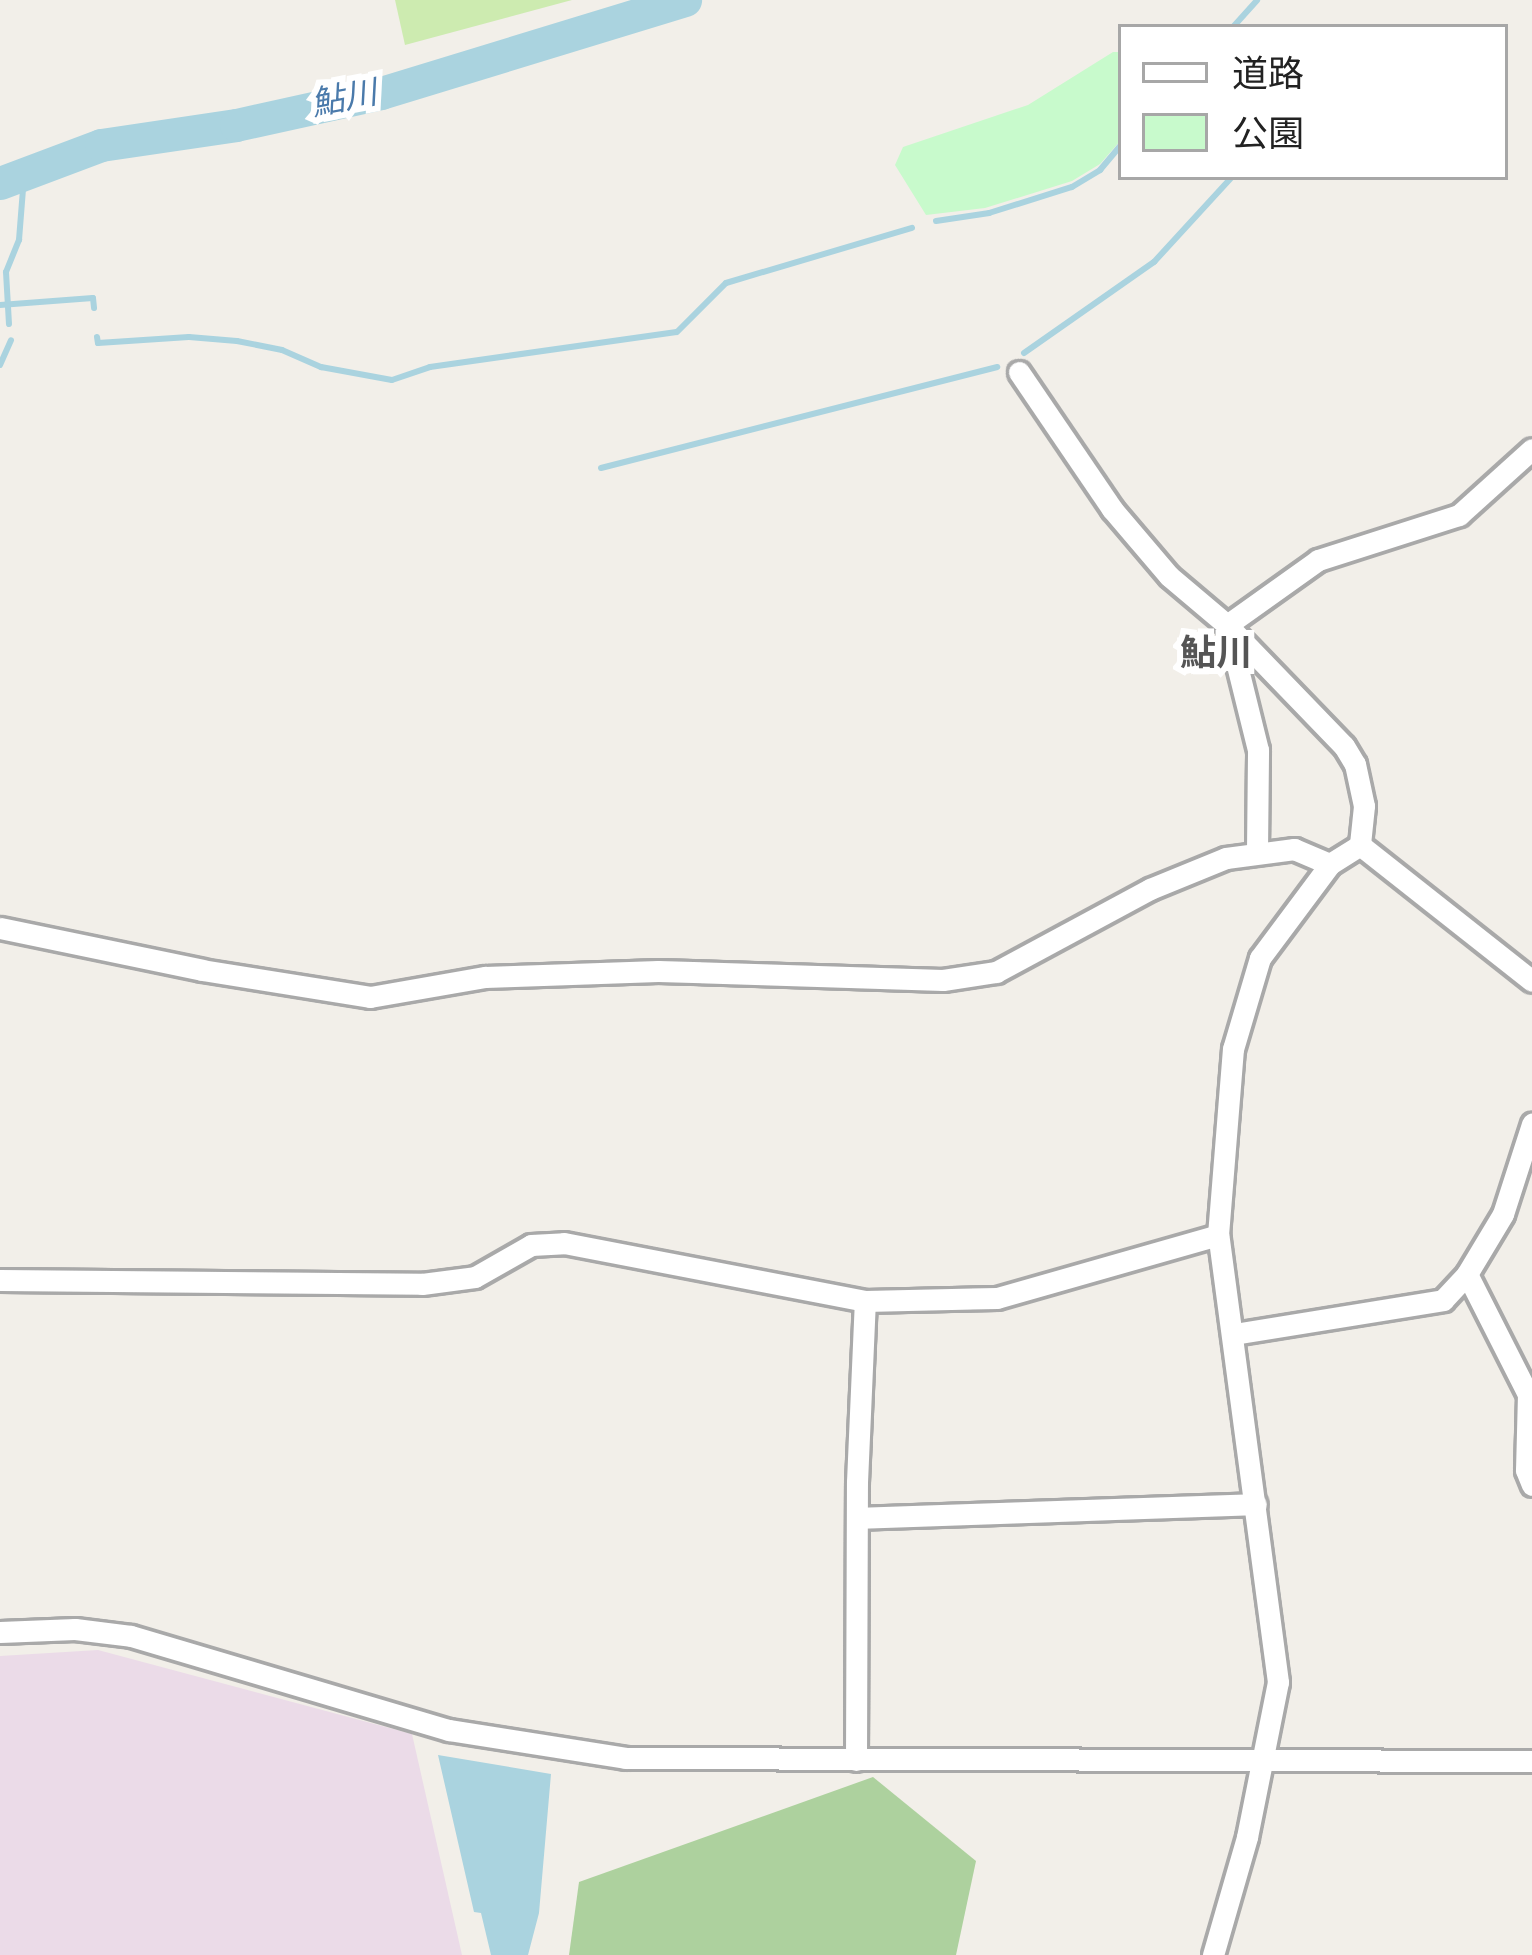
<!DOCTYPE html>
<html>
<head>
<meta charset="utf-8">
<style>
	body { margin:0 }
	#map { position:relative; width:1532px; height:1955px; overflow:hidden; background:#f2efe9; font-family:"Source Sans 3","Noto Sans JP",sans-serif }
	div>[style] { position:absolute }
	.industrial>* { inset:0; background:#ebdbe8 }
	.grass>* { inset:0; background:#cdebb0 }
	.forest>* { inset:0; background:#add19e }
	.park>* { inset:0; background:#c8facc }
	.water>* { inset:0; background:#aad3df }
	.stream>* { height:6px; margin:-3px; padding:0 3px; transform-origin:3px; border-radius:3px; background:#aad3df }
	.river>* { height:33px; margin:-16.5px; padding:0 16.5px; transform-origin:16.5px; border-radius:16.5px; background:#aad3df }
	.roads { filter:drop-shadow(3px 0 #a9a9a9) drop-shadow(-3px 0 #a9a9a9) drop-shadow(0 3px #a9a9a9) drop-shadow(0 -3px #a9a9a9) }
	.minor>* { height:21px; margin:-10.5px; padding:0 10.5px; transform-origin:10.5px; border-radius:10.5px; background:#fff }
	span { translate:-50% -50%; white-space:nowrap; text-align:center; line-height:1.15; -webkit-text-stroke:12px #fff; paint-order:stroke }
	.water-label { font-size:33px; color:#4a7aab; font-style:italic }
	.quarter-label { font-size:36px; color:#555; font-weight:700 }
	.legend { position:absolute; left:1118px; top:24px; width:390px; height:156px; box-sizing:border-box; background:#fff; border:3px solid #a7a7a7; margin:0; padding:15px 21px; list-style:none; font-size:36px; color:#222 }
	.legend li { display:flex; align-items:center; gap:24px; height:60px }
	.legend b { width:60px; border:3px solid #a7a7a7 }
</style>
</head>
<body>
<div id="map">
	<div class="industrial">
		<i style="clip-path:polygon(98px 1650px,412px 1734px,462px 1955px,0 1955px,0 1656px)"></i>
	</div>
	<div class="grass">
		<i style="clip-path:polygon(395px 0,572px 0,405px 45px)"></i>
	</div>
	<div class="forest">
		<i style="clip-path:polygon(873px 1777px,976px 1861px,956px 1955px,569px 1955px,579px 1882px)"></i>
	</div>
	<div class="park">
		<i style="clip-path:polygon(1113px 52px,1121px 52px,1121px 140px,1100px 164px,1072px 181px,985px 208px,926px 215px,895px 165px,903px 147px,1028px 105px)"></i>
	</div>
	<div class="water">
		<i style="clip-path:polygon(438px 1755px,551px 1774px,539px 1913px,528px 1955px,491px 1955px,481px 1913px,474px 1912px)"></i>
	</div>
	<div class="stream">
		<i style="left:1233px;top:27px;width:36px;rotate:-48deg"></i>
		<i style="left:936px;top:221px;width:54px;rotate:-8.6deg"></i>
		<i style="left:989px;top:213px;width:87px;rotate:-17.4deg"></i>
		<i style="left:1072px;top:187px;width:33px;rotate:-31deg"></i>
		<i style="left:1100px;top:170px;width:33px;rotate:-50deg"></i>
		<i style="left:0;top:305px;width:93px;rotate:-4.3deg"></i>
		<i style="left:93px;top:298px;width:10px;rotate:84deg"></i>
		<i style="left:9px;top:324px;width:52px;rotate:-93.3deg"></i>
		<i style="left:6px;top:272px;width:35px;rotate:-68deg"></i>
		<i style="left:19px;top:240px;width:63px;rotate:-85.5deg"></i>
		<i style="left:97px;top:337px;width:6px;rotate:81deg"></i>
		<i style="left:98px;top:343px;width:91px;rotate:-3.8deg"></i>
		<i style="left:189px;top:337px;width:48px;rotate:4.8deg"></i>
		<i style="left:237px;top:341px;width:46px;rotate:11.3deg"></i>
		<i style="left:282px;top:350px;width:43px;rotate:23.6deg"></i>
		<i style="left:321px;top:367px;width:72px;rotate:10.4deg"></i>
		<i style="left:392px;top:380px;width:40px;rotate:-18.9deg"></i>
		<i style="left:430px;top:367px;width:249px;rotate:-8.1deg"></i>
		<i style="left:677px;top:332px;width:69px;rotate:-45deg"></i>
		<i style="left:726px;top:283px;width:194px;rotate:-16.5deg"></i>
		<i style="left:1024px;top:353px;width:159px;rotate:-35deg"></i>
		<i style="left:1154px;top:262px;width:115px;rotate:-47.5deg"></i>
		<i style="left:0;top:365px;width:27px;rotate:-66deg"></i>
		<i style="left:601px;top:468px;width:409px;rotate:-14.3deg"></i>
	</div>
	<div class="river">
		<i style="left:0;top:183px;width:108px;rotate:-20.6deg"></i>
		<i style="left:101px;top:145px;width:136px;rotate:-8.4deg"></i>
		<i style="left:236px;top:125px;width:148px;rotate:-12.4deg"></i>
		<i style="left:381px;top:93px;width:318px;rotate:-17deg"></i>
	</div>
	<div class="roads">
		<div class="minor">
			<i style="left:1019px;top:372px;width:166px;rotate:55.8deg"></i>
			<i style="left:1112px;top:509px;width:88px;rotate:49.6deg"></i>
			<i style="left:1169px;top:576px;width:76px;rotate:40.2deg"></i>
			<i style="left:1227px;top:625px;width:168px;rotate:46deg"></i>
			<i style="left:1344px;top:746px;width:21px;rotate:59deg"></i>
			<i style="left:1355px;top:764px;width:43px;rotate:77.9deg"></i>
			<i style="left:1364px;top:806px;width:39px;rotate:96deg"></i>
			<i style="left:1360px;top:845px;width:219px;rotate:38.3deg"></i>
			<i style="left:1257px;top:850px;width:100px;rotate:-89.4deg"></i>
			<i style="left:1258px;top:750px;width:129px;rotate:-103.9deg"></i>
			<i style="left:1227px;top:625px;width:112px;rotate:-35.5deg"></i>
			<i style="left:1318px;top:560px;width:148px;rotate:-17.7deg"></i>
			<i style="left:1459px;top:515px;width:98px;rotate:-42.1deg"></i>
			<i style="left:0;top:928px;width:206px;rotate:11.7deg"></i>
			<i style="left:202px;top:970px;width:170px;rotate:9.1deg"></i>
			<i style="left:370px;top:997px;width:117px;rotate:-9.9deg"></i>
			<i style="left:485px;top:977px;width:173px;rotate:-2deg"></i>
			<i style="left:658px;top:971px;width:285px;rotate:1.8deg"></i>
			<i style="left:943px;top:980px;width:54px;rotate:-8.6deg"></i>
			<i style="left:996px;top:972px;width:175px;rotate:-28.3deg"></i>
			<i style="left:1150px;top:889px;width:82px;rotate:-22.2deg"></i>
			<i style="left:1226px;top:858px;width:69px;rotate:-7.5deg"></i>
			<i style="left:1294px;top:849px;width:39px;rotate:23deg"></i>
			<i style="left:1467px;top:1274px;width:135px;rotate:63.1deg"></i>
			<i style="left:1528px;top:1394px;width:76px;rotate:91.5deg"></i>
			<i style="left:1526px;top:1470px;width:16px;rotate:68deg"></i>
			<i style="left:0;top:1280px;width:422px;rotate:0.5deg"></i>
			<i style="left:422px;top:1284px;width:53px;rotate:-7.5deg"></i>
			<i style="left:475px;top:1277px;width:64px;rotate:-29.7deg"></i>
			<i style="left:531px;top:1245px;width:33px;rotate:-3deg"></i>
			<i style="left:564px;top:1243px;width:307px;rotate:10.9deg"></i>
			<i style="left:865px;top:1301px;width:132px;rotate:-1.3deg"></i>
			<i style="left:997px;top:1298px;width:230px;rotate:-15.9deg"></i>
			<i style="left:1234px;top:1334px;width:212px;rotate:-9.2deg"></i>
			<i style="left:1443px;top:1300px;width:35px;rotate:-47deg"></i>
			<i style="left:1467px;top:1274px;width:70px;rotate:-59deg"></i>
			<i style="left:1503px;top:1214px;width:95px;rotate:-72.1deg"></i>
			<i style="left:858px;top:1518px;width:398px;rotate:-2deg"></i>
			<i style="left:0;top:1632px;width:75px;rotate:-2.3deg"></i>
			<i style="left:75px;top:1629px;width:56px;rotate:7.1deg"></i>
			<i style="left:131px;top:1636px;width:332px;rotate:16.5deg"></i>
			<i style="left:449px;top:1730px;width:178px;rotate:9deg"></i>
			<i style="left:625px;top:1758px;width:907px;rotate:0.19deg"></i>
			<i style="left:856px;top:1760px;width:278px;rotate:-89.8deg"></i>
			<i style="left:857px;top:1482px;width:181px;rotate:-87.5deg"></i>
			<i style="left:1213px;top:1955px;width:123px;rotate:-73.9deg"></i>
			<i style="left:1247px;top:1837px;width:158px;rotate:-78.7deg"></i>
			<i style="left:1278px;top:1682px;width:451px;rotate:-97.6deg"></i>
			<i style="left:1218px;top:1235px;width:187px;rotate:-85.4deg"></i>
			<i style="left:1233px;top:1049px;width:95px;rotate:-73.5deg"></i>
			<i style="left:1260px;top:958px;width:117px;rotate:-53.3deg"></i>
			<i style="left:1330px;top:864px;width:36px;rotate:-32deg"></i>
		</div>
	</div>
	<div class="water-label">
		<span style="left:344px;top:99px;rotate:-11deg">鮎川</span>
	</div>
	<div class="quarter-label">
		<span style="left:1216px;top:654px">鮎川</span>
	</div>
	<ul class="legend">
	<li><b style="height:15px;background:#fff"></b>道路</li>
	<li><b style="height:33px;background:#c8facc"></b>公園</li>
	</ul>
</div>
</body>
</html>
